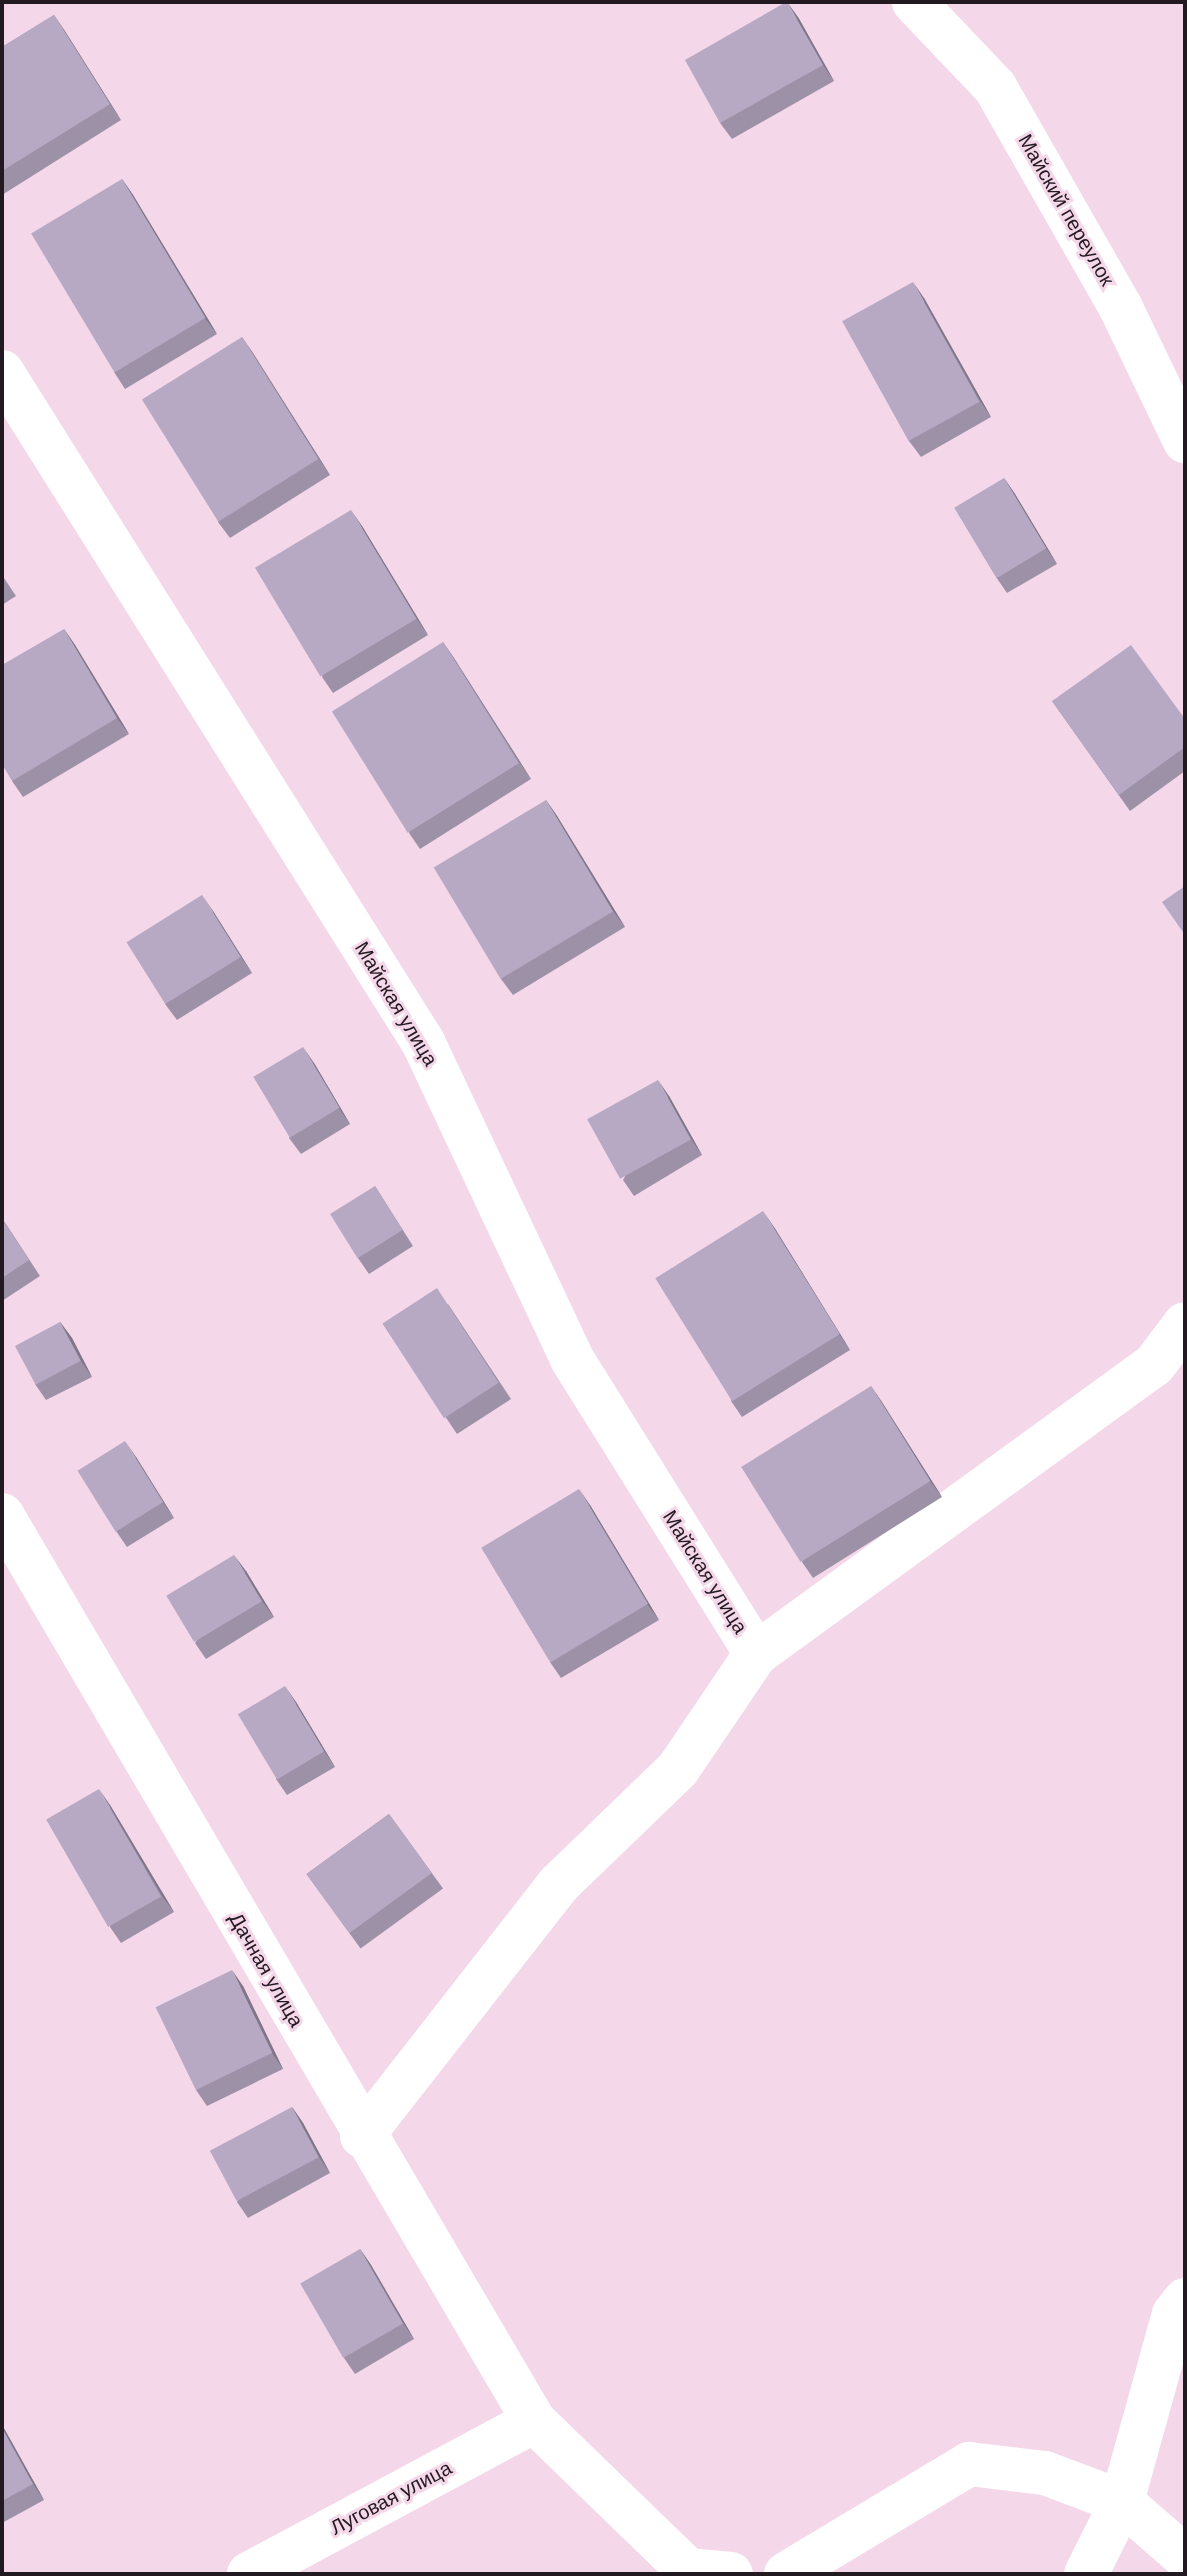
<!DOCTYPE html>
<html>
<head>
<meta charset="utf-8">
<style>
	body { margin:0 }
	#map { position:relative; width:1187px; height:2576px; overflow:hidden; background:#f4d8ea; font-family:"DM Sans",sans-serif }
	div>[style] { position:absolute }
	.minor>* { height:44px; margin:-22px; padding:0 22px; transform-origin:22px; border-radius:22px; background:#fff }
	.wall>* { inset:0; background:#9d91a8; transform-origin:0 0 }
	.shaded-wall>* { inset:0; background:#807688 }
	.building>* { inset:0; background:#b7a9c3; transform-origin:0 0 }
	span { translate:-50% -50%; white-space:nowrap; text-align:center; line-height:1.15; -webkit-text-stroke:6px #f4d8ea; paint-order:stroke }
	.street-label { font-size:20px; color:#231920 }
	.frame { position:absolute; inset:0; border:4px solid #231920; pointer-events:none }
</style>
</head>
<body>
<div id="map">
	<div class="minor">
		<i style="left:914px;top:2px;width:117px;rotate:46.4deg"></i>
		<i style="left:995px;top:87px;width:252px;rotate:60.3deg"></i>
		<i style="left:1120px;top:306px;width:150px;rotate:64.3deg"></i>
		<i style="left:2px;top:372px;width:791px;rotate:57.86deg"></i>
		<i style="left:423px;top:1042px;width:350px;rotate:64.8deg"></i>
		<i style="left:572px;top:1359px;width:348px;rotate:58deg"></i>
		<i style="left:2px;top:1515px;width:1051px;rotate:59.58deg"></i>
		<i style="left:534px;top:2421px;width:214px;rotate:44.1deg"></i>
		<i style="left:688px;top:2570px;width:43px;rotate:5.3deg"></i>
		<i style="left:362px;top:2136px;width:320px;rotate:-52deg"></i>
		<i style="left:559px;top:1884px;width:165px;rotate:-44deg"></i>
		<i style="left:678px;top:1769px;width:139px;rotate:-55.9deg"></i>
		<i style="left:756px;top:1654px;width:492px;rotate:-36deg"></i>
		<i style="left:1154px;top:1365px;width:51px;rotate:-52.9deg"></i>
		<i style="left:1185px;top:2300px;width:18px;rotate:128deg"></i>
		<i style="left:1174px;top:2314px;width:195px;rotate:105.5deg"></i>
		<i style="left:1122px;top:2502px;width:84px;rotate:41.1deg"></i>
		<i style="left:249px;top:2574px;width:323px;rotate:-28.2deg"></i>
		<i style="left:786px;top:2574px;width:214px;rotate:-31deg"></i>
		<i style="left:969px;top:2464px;width:77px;rotate:6.8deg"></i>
		<i style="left:1045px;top:2473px;width:82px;rotate:20.6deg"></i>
		<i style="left:1122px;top:2502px;width:80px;rotate:116.6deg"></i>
	</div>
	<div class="wall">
		<i style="clip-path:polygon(54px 15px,121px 120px,2px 195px,2px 47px)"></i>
		<i style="clip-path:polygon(798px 17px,834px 81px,732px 139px,720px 123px)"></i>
		<i style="clip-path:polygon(122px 179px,133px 195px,217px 334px,125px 389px,114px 372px)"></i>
		<i style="clip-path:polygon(924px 298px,991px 417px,921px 457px,909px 441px)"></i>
		<i style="clip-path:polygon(242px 337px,330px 475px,230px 538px,218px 522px)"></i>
		<i style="clip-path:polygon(1004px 478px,1015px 494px,1057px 564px,1007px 593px,996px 577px)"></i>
		<i style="clip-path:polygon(362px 526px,428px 635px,333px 693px,322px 677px)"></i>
		<i style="clip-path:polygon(2px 575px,16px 596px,2px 605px)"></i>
		<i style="clip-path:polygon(64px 629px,75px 645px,129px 734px,23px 797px,12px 781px)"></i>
		<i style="clip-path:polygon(443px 642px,531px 779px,420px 849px,409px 833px)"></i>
		<i style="clip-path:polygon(1052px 701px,1185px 719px,1185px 771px,1130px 811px)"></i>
		<i style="clip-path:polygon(546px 800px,557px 816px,625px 927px,513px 995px,501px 979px)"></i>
		<i style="clip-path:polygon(213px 911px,252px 973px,177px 1020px,165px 1004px)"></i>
		<i style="clip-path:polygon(314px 1063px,350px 1124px,301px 1154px,289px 1138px)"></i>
		<i style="clip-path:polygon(669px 1096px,702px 1155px,634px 1196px,623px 1180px)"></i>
		<i style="clip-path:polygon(375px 1186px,413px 1246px,369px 1274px,358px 1258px)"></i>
		<i style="clip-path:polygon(2px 1218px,40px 1276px,2px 1301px)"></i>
		<i style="clip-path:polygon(774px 1227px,850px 1350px,742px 1417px,731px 1401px)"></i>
		<i style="clip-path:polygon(448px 1304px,511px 1399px,457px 1434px,383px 1324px)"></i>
		<i style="clip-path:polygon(60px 1322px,72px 1338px,92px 1377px,46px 1400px,35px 1384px)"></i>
		<i style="clip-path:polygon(871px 1386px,942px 1497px,813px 1578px,802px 1562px)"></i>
		<i style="clip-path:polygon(136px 1457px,174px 1518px,127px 1547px,116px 1531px)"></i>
		<i style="clip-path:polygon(590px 1505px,659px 1620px,561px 1678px,550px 1662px)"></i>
		<i style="clip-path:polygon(246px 1571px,274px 1617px,206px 1659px,195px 1643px)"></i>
		<i style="clip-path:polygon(296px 1702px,335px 1767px,287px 1795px,276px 1779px)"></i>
		<i style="clip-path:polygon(110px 1805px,174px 1912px,121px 1943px,110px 1927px)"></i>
		<i style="left:389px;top:1814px;width:92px;height:102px;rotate:54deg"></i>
		<i style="clip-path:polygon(243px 1986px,283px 2069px,207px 2106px,196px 2090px)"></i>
		<i style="clip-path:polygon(292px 2107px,303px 2123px,330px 2173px,248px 2218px,237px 2202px)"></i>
		<i style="clip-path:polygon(360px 2249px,371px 2265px,414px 2339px,355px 2374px,344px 2358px)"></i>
		<i style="clip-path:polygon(2px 2425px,44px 2500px,2px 2523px)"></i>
	</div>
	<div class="shaded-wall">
		<i style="clip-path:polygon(787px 2px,798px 17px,834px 81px,823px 65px)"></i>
		<i style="clip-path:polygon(54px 15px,65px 31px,121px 120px,110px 104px)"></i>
		<i style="clip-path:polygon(122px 179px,133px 195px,217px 334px,205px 318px)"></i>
		<i style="clip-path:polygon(913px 282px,924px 298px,991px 417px,980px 401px)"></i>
		<i style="clip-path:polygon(242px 337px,253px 353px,330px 475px,319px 459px)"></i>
		<i style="clip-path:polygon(1004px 478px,1015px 494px,1057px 564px,1046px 548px)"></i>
		<i style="clip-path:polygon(351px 510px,362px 526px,428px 635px,417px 619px)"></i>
		<i style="clip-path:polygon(64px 629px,75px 645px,129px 734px,117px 718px)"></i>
		<i style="clip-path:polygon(443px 642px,454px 658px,531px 779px,520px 763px)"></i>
		<i style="clip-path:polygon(546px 800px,557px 816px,625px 927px,613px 911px)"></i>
		<i style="clip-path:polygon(202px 895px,213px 911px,252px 973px,241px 957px)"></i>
		<i style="clip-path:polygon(303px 1047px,314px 1063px,350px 1124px,339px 1108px)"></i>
		<i style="clip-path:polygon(658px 1080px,669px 1096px,702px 1155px,691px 1139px)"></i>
		<i style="clip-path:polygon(763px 1211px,774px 1227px,850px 1350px,839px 1334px)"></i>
		<i style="clip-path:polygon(60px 1322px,72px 1338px,92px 1377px,81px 1361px)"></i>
		<i style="clip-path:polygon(871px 1386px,882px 1402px,942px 1497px,930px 1481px)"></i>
		<i style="clip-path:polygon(125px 1441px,136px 1457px,174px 1518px,163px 1502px)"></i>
		<i style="clip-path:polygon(579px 1489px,590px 1505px,659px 1620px,647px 1604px)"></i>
		<i style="clip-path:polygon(234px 1555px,246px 1571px,274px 1617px,262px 1601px)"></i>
		<i style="clip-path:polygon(285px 1686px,296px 1702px,335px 1767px,324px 1751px)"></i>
		<i style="clip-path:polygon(99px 1789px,110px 1805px,174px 1912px,162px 1896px)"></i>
		<i style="clip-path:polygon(232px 1970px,243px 1986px,283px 2069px,272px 2053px)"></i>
		<i style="clip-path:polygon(292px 2107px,303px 2123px,330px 2173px,319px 2157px)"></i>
		<i style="clip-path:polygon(360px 2249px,371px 2265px,414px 2339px,403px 2323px)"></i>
		<i style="clip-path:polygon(2px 2425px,5px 2430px,44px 2500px,33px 2484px,2px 2428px)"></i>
	</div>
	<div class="building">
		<i style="clip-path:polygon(786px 2px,787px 2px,823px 65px,720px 123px,685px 60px)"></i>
		<i style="clip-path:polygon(54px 15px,110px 104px,2px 171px,2px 47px)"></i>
		<i style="left:122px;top:179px;width:162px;height:106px;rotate:59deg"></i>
		<i style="left:913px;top:282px;width:137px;height:81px;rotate:61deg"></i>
		<i style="left:242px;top:337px;width:144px;height:118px;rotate:58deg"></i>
		<i style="left:1004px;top:478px;width:82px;height:58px;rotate:59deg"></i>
		<i style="left:351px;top:510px;width:127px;height:112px;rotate:59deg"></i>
		<i style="clip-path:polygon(64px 629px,117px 718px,12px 781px,2px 764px,2px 665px)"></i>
		<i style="left:443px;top:642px;width:143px;height:131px;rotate:58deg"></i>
		<i style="clip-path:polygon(1131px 645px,1185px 719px,1185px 747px,1119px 795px,1052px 701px)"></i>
		<i style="left:546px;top:800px;width:130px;height:131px;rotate:59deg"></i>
		<i style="clip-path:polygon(1185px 886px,1185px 935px,1162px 902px)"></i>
		<i style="left:202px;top:895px;width:73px;height:89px;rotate:58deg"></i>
		<i style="left:303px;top:1047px;width:71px;height:58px;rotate:59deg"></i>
		<i style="left:658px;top:1080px;width:68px;height:81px;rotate:61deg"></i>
		<i style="left:375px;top:1186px;width:52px;height:53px;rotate:58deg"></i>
		<i style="left:763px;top:1211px;width:145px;height:127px;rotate:58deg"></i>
		<i style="clip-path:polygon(2px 1219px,29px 1260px,2px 1278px)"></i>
		<i style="left:437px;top:1288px;width:113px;height:65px;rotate:57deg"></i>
		<i style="left:60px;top:1322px;width:44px;height:51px;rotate:62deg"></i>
		<i style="left:871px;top:1386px;width:112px;height:153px;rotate:58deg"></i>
		<i style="left:125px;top:1441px;width:72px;height:56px;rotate:58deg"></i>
		<i style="left:579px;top:1489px;width:134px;height:114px;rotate:59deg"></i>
		<i style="left:234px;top:1555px;width:54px;height:79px;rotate:59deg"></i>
		<i style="left:285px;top:1686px;width:76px;height:55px;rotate:59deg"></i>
		<i style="left:99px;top:1789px;width:124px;height:61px;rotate:60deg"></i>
		<i style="left:389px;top:1814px;width:73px;height:102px;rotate:54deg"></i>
		<i style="left:232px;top:1970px;width:92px;height:85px;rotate:64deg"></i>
		<i style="left:292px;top:2107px;width:57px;height:93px;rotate:62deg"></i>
		<i style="left:360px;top:2249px;width:86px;height:69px;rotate:60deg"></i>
		<i style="clip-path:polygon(2px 2428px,33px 2484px,2px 2501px)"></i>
	</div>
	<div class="street-label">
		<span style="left:1066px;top:210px;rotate:60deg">Майский переулок</span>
		<span style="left:396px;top:1004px;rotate:59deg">Майская улица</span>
		<span style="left:705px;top:1572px;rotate:58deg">Майская улица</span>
		<span style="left:266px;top:1970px;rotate:60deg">Дачная улица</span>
		<span style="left:391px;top:2498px;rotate:-28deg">Луговая улица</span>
	</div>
	<div class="frame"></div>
</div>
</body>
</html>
